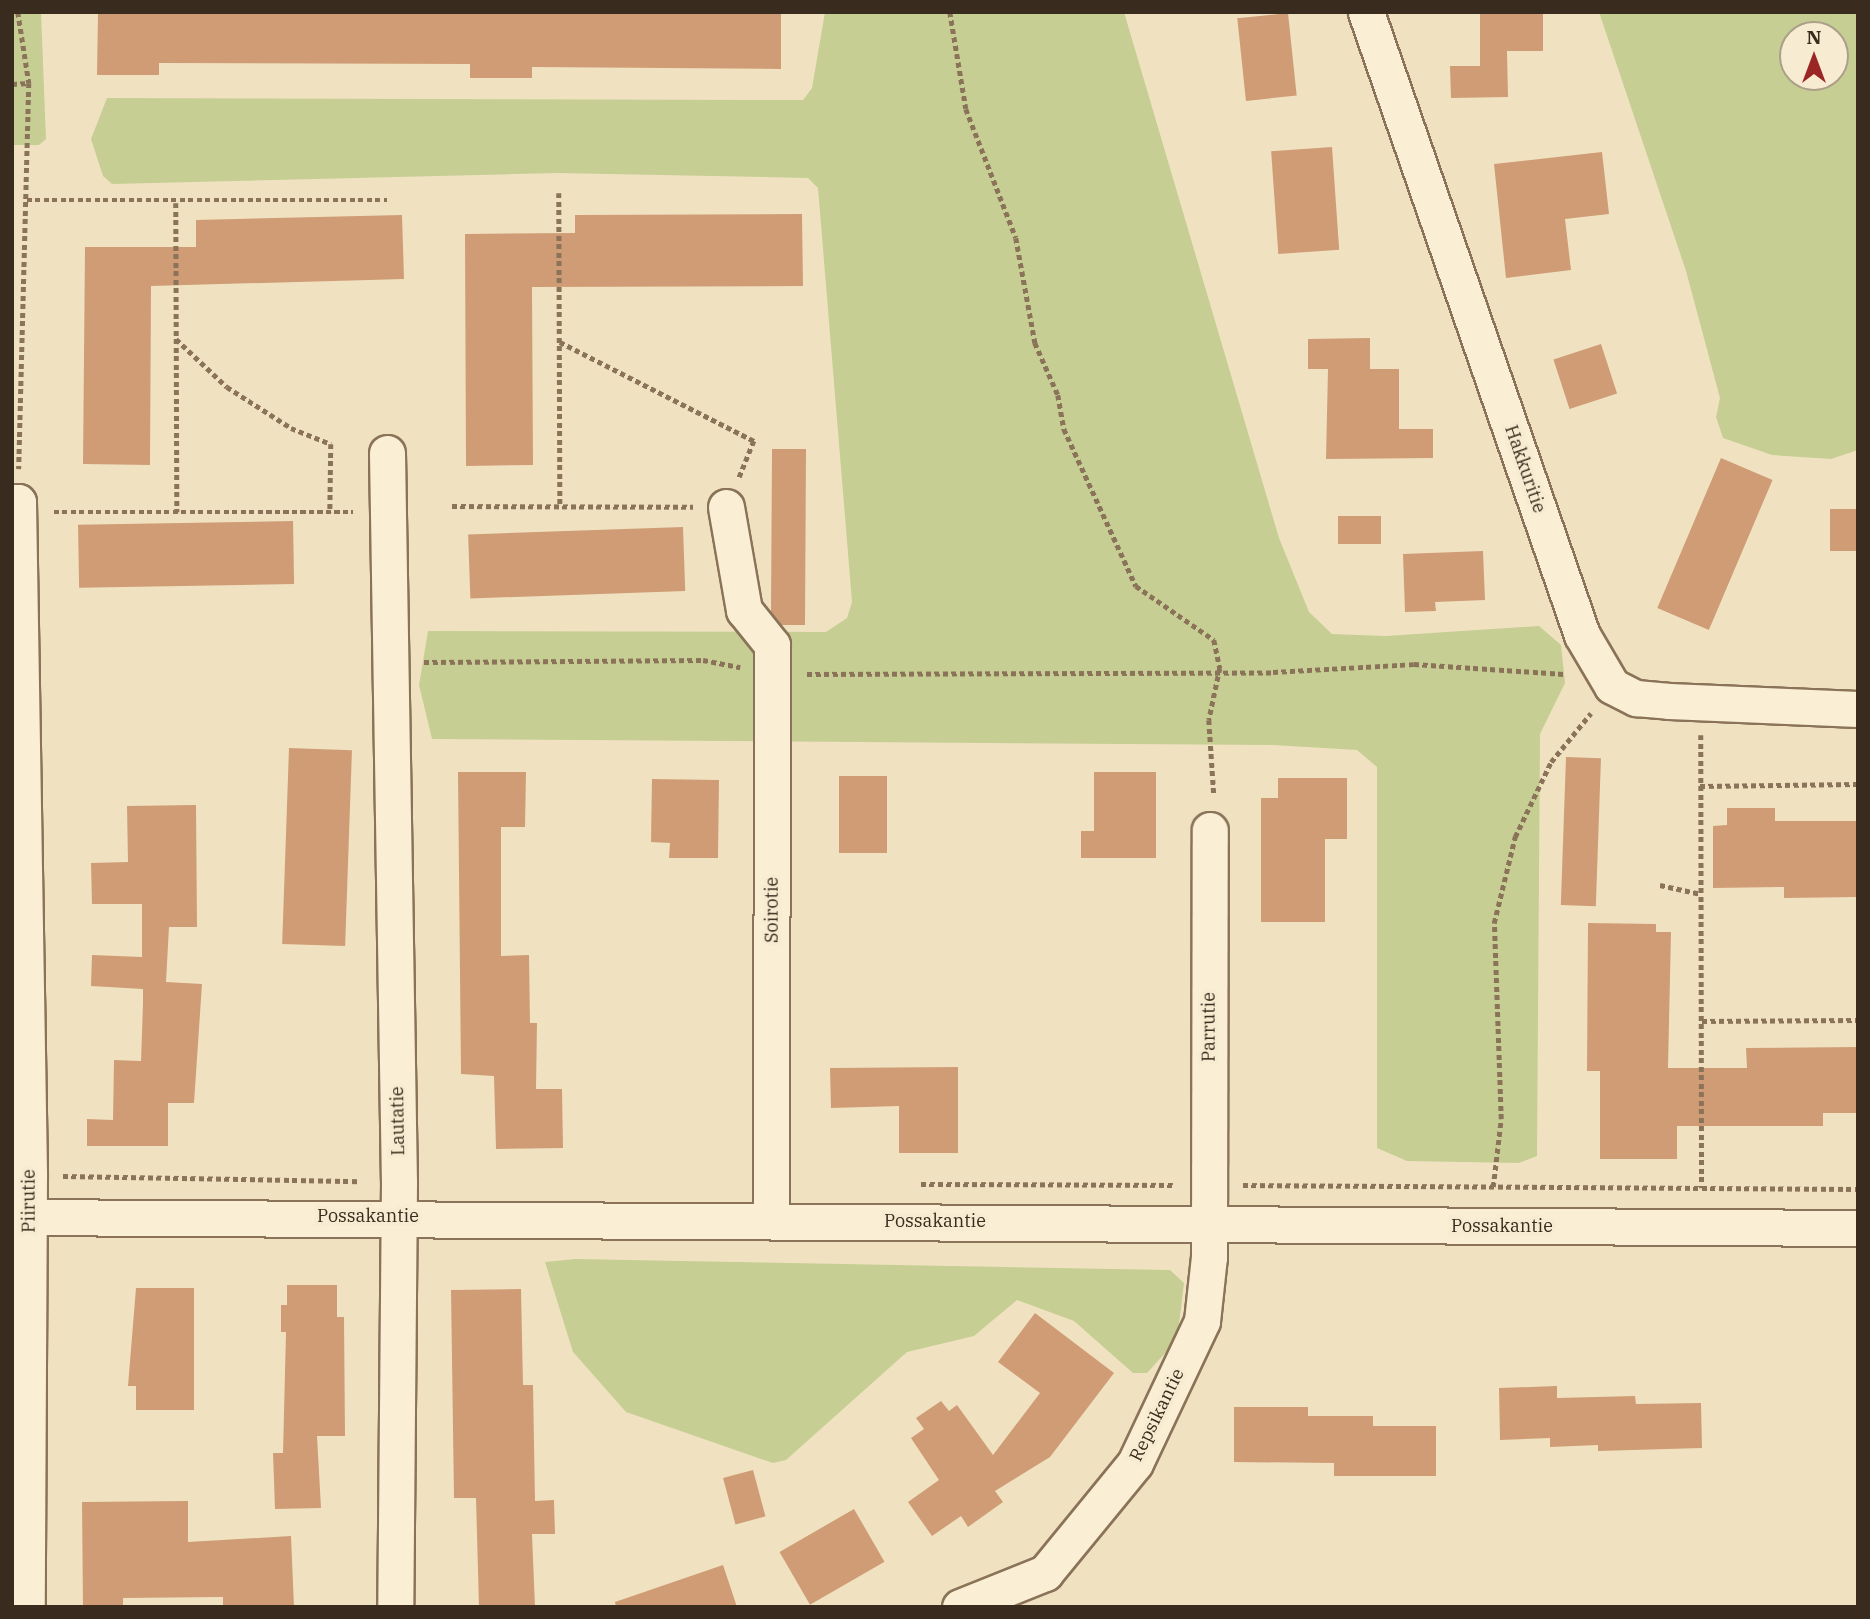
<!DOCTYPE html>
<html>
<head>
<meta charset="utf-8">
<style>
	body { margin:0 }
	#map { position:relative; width:1870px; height:1619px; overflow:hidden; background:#f0e2c1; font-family:"IBM Plex Serif",serif }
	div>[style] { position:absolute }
	.green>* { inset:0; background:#c6ce94 }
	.building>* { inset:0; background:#cf9c75; transform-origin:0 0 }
	.path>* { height:4.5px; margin-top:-2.25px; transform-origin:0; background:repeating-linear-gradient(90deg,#8a7358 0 5px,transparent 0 8.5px) }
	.roads { filter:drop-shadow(2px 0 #8a7358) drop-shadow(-2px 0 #8a7358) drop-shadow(0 2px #8a7358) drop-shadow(0 -2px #8a7358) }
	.minor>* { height:35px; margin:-17.5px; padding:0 17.5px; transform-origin:17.5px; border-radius:17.5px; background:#faefd4 }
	span { translate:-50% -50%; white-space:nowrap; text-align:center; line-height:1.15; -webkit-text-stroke:7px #f7ecd1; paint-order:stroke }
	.street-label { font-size:18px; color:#392b1d }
	.frame { position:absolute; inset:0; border:14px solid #392b1d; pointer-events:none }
	.north { position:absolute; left:1779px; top:21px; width:70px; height:70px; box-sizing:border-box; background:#f7ecd1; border:2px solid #ab9f89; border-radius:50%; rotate:0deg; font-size:19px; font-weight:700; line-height:28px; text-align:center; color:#392b1d }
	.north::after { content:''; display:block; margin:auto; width:24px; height:32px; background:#9b2626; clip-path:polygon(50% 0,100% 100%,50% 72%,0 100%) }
</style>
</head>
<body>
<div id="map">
	<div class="green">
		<i style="clip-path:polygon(12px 12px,41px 12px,46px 139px,39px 145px,12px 145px)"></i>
		<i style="clip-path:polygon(825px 12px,1124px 12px,1279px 538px,1309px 612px,1332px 634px,1386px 636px,1539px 626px,1561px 645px,1565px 683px,1540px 734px,1537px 1156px,1519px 1163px,1407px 1161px,1377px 1148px,1377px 767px,1357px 750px,1273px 745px,432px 739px,419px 685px,428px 631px,826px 632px,847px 618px,852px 602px,818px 188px,808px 178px,557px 173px,112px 184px,103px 176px,91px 139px,107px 98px,803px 100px,812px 88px)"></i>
		<i style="clip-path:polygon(evenodd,1599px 12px,1858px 12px,1858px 450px,1831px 459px,1772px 455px,1723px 438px,1716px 417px,1720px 398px,1686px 271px,1599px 12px,1793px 35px,1835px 35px,1835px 77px,1793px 77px,1793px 35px)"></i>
		<i style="clip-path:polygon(575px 1259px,1170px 1270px,1184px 1283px,1177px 1340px,1147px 1373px,1133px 1373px,1074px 1321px,1017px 1300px,974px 1336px,907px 1352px,786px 1460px,773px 1463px,626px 1412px,573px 1352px,545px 1262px)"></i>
	</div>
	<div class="building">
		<i style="clip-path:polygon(98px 12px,781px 12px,781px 69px,532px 67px,532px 78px,470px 78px,470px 64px,159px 63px,159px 75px,97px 75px)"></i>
		<i style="clip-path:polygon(1480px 12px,1543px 12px,1543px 51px,1507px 51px,1508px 97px,1451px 98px,1450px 66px,1480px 66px)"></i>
		<i style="left:1288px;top:13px;width:83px;height:51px;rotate:84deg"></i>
		<i style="left:1332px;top:147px;width:103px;height:61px;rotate:86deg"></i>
		<i style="clip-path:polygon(1602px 152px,1609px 214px,1565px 219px,1571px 270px,1506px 278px,1494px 164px)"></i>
		<i style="clip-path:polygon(802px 214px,803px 286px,532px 287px,533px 465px,466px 466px,465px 234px,575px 233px,575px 215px)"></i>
		<i style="clip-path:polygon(402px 215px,404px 279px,151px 286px,150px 465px,83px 464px,85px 247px,196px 247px,196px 220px)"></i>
		<i style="clip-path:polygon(1370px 338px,1370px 369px,1399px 369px,1399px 429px,1433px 429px,1433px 458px,1326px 459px,1328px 369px,1308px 369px,1308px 339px)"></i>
		<i style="left:1601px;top:344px;width:52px;height:50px;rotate:72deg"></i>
		<i style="clip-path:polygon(772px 449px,806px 449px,805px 625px,781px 625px,771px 612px)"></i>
		<i style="left:1721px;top:458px;width:56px;height:163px;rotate:23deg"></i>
		<i style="left:1858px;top:509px;width:42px;height:28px;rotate:90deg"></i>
		<i style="left:1338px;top:516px;width:43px;height:28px"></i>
		<i style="left:293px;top:521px;width:63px;height:215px;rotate:89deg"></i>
		<i style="left:683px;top:527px;width:64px;height:215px;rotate:88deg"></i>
		<i style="clip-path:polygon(1483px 551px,1485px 600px,1435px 602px,1436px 611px,1405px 612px,1403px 554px)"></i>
		<i style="left:289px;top:748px;width:63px;height:196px;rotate:2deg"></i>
		<i style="left:1566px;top:757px;width:35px;height:148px;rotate:2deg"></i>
		<i style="clip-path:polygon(458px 772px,526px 772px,525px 827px,501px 827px,501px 956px,529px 955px,530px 1023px,537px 1023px,536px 1089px,562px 1089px,563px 1148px,496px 1149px,494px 1076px,461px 1074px)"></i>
		<i style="clip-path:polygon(1094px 772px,1156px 772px,1156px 858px,1081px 858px,1081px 831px,1094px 831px)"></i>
		<i style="left:839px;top:776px;width:48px;height:77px"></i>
		<i style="clip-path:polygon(1278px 778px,1347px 778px,1347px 839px,1325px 839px,1325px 922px,1261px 922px,1261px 798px,1278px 798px)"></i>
		<i style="clip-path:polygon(652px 779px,719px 780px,718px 858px,669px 858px,670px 843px,651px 842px)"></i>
		<i style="clip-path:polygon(196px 805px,197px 927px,169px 927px,166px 982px,202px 984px,194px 1103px,168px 1103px,168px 1146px,87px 1146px,87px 1119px,113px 1120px,114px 1060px,141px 1061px,143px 1004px,143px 989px,91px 986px,92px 955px,142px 957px,142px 904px,92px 904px,91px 863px,128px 862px,127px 806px)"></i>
		<i style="clip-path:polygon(1727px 808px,1775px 808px,1775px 821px,1858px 821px,1858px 897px,1784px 898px,1784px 887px,1713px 888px,1713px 826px,1727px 825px)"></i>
		<i style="clip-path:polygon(1588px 923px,1656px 924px,1656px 932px,1671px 932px,1668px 1068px,1747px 1068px,1746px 1048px,1858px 1047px,1858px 1113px,1823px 1113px,1823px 1126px,1677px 1126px,1677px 1159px,1600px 1159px,1600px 1071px,1587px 1071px)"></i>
		<i style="clip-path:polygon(958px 1067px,958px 1153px,899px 1153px,899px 1106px,831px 1108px,830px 1068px)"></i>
		<i style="clip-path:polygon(287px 1285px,337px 1285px,337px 1317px,344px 1317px,345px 1436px,317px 1436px,321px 1508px,275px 1509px,273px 1453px,283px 1453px,286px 1332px,281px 1332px,281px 1305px,287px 1305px)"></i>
		<i style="clip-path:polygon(136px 1288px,194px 1288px,194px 1410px,136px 1410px,136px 1386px,128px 1386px)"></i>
		<i style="clip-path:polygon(521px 1289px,523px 1385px,533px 1385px,535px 1501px,554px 1500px,555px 1534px,532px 1534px,535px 1607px,479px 1607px,476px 1498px,454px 1498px,451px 1290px)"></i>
		<i style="clip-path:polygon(1035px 1313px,1114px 1373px,1050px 1457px,995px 1491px,1003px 1502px,968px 1527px,961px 1516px,932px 1536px,908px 1502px,939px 1480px,911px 1438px,924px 1429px,916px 1418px,941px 1401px,949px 1411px,957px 1405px,993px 1455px,1040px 1393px,998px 1362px)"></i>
		<i style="clip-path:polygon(1557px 1386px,1557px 1398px,1635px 1396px,1636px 1404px,1701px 1403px,1702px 1448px,1598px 1451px,1598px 1445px,1550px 1447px,1550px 1438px,1500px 1440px,1499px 1388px)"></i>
		<i style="clip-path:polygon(1234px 1407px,1308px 1407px,1308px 1416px,1373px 1416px,1373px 1426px,1436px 1426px,1436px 1476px,1334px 1476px,1334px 1463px,1234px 1462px)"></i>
		<i style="left:753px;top:1470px;width:48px;height:31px;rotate:75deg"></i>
		<i style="clip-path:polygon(188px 1501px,188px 1542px,291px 1536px,294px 1607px,223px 1607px,223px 1597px,123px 1598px,123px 1607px,83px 1607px,82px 1502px)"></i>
		<i style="left:854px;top:1509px;width:61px;height:86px;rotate:60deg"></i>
		<i style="clip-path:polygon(723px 1565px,737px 1607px,616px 1607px,615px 1602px)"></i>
	</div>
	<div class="path">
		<i style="left:18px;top:12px;width:72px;rotate:81.2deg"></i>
		<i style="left:29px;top:83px;width:386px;rotate:91.5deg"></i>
		<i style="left:950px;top:12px;width:98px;rotate:80.6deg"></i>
		<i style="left:966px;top:109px;width:138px;rotate:68.8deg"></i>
		<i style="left:1016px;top:238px;width:107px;rotate:79.7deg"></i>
		<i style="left:1035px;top:343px;width:57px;rotate:66.1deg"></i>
		<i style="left:1058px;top:395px;width:35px;rotate:80deg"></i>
		<i style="left:1064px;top:429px;width:173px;rotate:65.4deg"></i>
		<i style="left:1136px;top:586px;width:95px;rotate:34.7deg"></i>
		<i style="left:1214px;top:640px;width:29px;rotate:78deg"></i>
		<i style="left:1220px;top:668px;width:53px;rotate:101.9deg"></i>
		<i style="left:1209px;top:720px;width:75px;rotate:86.2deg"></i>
		<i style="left:12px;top:84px;width:17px;rotate:-3deg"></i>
		<i style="left:559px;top:193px;width:314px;rotate:89.8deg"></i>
		<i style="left:27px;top:200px;width:360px"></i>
		<i style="left:176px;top:203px;width:309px;rotate:89.8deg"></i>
		<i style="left:176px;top:339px;width:70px;rotate:43.3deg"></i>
		<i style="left:227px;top:387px;width:76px;rotate:32.6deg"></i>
		<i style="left:291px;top:428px;width:43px;rotate:21.8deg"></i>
		<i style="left:331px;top:444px;width:68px;rotate:90.8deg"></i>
		<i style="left:560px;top:342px;width:218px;rotate:27deg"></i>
		<i style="left:754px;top:441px;width:40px;rotate:112deg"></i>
		<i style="left:452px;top:506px;width:241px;rotate:0.2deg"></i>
		<i style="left:54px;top:512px;width:299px"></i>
		<i style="left:424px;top:662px;width:279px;rotate:-0.4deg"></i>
		<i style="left:703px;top:660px;width:38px;rotate:11deg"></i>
		<i style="left:807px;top:674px;width:466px;rotate:-0.2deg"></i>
		<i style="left:1273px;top:672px;width:141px;rotate:-3.2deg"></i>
		<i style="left:1414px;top:664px;width:150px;rotate:3.8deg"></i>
		<i style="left:1701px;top:735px;width:453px;rotate:89.9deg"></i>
		<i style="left:1700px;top:786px;width:158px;rotate:-0.7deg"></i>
		<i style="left:1660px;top:885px;width:42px;rotate:12.4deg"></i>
		<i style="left:1702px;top:1021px;width:156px;rotate:-0.4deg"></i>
		<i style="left:63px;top:1176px;width:296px;rotate:1deg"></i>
		<i style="left:921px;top:1184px;width:253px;rotate:0.2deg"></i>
		<i style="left:1243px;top:1185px;width:615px;rotate:0.37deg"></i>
		<i style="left:1493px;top:1187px;width:68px;rotate:-83.3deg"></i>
		<i style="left:1501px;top:1119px;width:196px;rotate:-92deg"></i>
		<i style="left:1494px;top:923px;width:89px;rotate:-76.3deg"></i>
		<i style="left:1515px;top:837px;width:83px;rotate:-64.4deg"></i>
		<i style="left:1551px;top:762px;width:63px;rotate:-50.8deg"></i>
	</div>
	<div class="roads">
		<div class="minor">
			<i style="left:1366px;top:12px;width:659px;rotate:70.88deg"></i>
			<i style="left:1582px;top:635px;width:59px;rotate:59.5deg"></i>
			<i style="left:1612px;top:686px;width:27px;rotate:27deg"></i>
			<i style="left:1636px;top:698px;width:33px;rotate:5deg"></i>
			<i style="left:1669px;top:701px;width:189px;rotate:2.4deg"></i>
			<i style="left:387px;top:453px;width:729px;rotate:89.06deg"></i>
			<i style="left:399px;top:1182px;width:425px;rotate:90.5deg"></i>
			<i style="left:12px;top:502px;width:6px"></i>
			<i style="left:18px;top:502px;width:674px;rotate:89.06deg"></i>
			<i style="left:29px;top:1176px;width:431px;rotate:90.3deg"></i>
			<i style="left:726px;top:507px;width:105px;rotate:80.1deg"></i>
			<i style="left:744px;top:610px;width:45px;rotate:51.3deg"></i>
			<i style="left:772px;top:645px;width:575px;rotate:90.1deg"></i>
			<i style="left:12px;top:1217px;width:1846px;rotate:0.34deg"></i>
			<i style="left:960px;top:1607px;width:92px;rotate:-21.8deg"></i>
			<i style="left:1045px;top:1573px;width:142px;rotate:-50.7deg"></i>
			<i style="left:1135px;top:1463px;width:157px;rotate:-64.7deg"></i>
			<i style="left:1202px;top:1321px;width:64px;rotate:-83.8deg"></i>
			<i style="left:1209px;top:1257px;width:427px;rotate:-89.9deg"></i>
		</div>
	</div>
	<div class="street-label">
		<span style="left:1525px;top:469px;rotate:71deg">Hakkuritie</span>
		<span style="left:772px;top:910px;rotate:-90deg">Soirotie</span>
		<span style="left:1209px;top:1027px;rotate:-90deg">Parrutie</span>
		<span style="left:398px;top:1121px;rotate:-91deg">Lautatie</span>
		<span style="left:29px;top:1201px;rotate:-90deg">Piirutie</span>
		<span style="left:368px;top:1216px">Possakantie</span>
		<span style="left:935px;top:1221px">Possakantie</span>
		<span style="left:1502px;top:1226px">Possakantie</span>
		<span style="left:1157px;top:1415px;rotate:-64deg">Repsikantie</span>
	</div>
	<div class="frame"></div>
	<div class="north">N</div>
</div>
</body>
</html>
